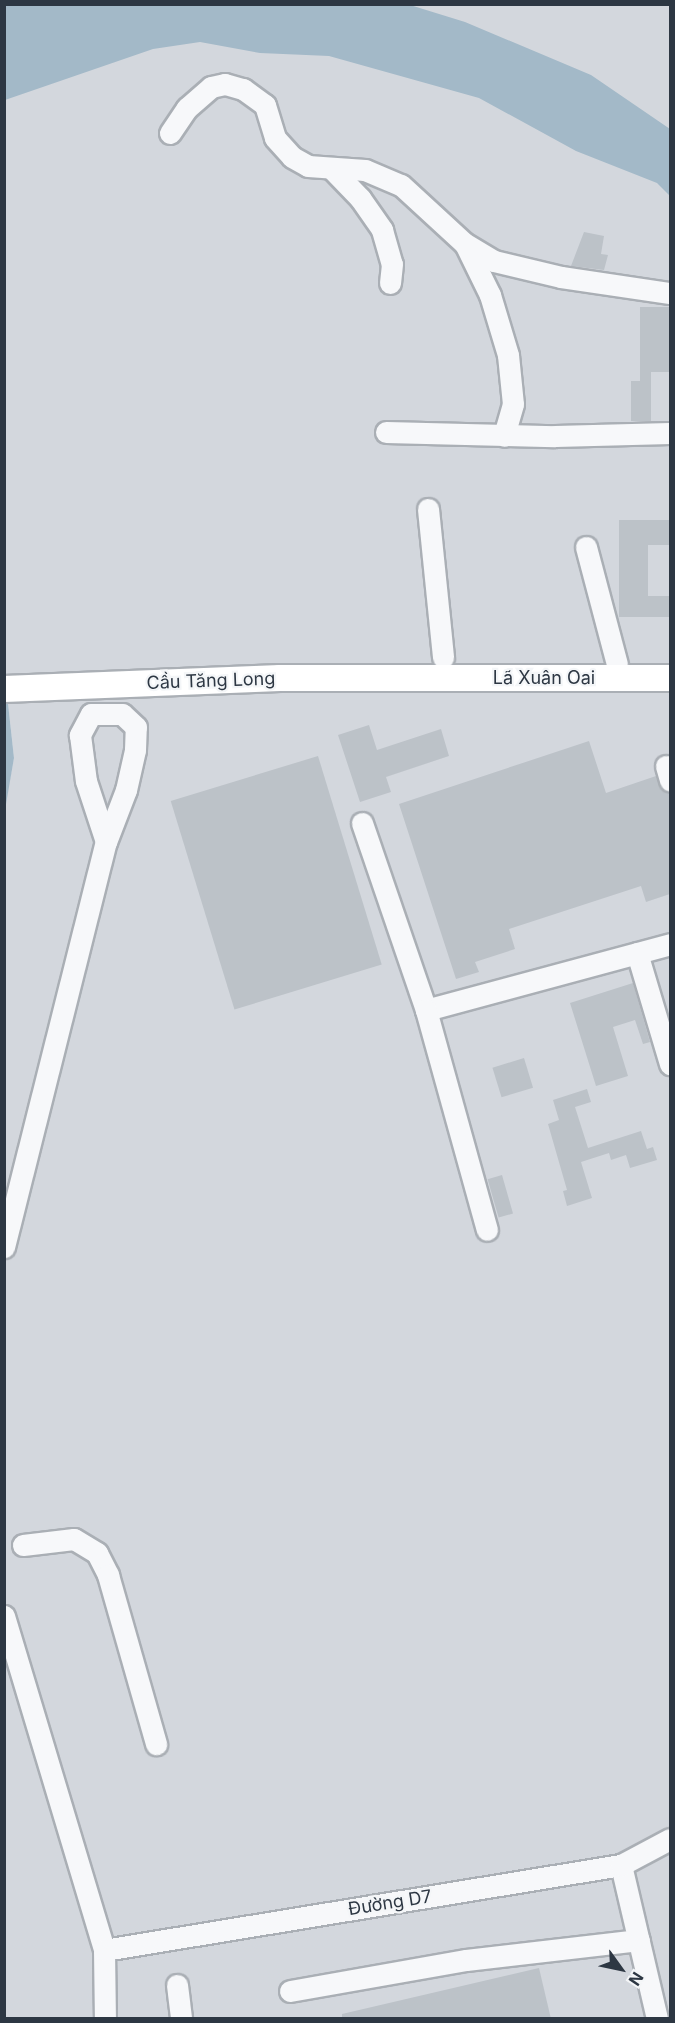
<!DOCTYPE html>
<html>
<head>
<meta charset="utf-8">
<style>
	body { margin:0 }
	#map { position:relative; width:675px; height:2023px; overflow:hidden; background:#e5e8eb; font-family:Inter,sans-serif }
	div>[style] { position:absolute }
	.built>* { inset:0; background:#d3d7dd }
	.water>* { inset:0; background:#a3b9c8 }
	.building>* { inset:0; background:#bcc2c8; transform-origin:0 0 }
	.roads { filter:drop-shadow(2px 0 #aaafb5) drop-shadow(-2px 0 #aaafb5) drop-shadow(0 2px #aaafb5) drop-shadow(0 -2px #aaafb5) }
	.minor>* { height:21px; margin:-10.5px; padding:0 10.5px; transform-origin:10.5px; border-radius:10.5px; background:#f7f8fa }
	.major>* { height:26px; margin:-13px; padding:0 13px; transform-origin:13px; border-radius:13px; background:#fff }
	span { translate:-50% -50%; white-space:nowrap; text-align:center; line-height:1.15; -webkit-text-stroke:4.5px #f4f6f8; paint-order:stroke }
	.street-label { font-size:18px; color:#2d3743 }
	.frame { position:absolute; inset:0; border:6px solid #2d3743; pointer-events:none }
	.north { position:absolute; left:591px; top:1939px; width:60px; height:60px; -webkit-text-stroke:4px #f4f6f8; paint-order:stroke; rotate:123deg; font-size:16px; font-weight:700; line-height:24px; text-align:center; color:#2d3743 }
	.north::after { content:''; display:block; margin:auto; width:21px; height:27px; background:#2d3743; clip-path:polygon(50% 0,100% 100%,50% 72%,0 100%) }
</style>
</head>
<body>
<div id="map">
	<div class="built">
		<i style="clip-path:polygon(5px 5px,670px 5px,670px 2018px,5px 2018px,4px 810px,14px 758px,4px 667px)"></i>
	</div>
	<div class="water">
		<i style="clip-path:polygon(4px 5px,410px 5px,465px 22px,591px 75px,670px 129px,670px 196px,657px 183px,576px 151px,479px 98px,329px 56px,260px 53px,200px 42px,153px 49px,5px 100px)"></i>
		<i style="clip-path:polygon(4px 667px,14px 758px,5px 810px,4px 810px)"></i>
	</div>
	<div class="building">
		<i style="clip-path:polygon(584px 232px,604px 236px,601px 254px,608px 255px,604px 270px,571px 266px)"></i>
		<i style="clip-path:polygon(640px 307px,670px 307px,670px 372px,651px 372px,651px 421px,631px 421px,631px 381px,640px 381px)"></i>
		<i style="clip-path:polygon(619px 520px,670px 520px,670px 545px,648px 545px,648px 596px,670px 596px,670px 617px,619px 617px)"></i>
		<i style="clip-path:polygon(369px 725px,377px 750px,441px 729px,449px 756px,386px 777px,391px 792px,360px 802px,338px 735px)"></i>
		<i style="clip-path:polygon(589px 741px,606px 793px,656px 776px,661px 789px,669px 792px,670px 894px,646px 902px,641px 886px,509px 929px,515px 949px,475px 962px,479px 972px,456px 979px,399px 804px)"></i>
		<i style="left:318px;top:756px;width:218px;height:154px;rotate:73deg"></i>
		<i style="clip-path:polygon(633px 983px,650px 1042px,643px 1044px,635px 1020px,613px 1027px,628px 1076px,596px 1086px,570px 1003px)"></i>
		<i style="left:524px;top:1058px;width:31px;height:33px;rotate:73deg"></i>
		<i style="clip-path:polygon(587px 1089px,591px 1102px,575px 1107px,588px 1148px,641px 1131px,647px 1149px,653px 1147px,657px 1160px,630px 1168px,626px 1155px,611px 1160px,609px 1153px,581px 1162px,592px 1198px,567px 1206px,563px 1191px,567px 1190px,548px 1124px,559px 1120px,553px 1100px)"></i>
		<i style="left:502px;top:1175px;width:40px;height:15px;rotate:74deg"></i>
		<i style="clip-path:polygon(539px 1968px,551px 2019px,342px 2019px,342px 2014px)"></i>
	</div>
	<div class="roads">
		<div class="minor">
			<i style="left:170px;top:133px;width:30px;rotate:-56deg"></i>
			<i style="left:187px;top:108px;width:32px;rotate:-41deg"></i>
			<i style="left:211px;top:87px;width:14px;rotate:-12deg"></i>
			<i style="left:225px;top:84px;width:19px;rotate:16deg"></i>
			<i style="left:243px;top:89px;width:27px;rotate:36deg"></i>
			<i style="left:265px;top:105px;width:34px;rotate:73deg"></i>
			<i style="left:275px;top:138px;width:25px;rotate:48deg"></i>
			<i style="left:292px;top:157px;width:18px;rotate:29deg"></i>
			<i style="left:308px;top:166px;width:57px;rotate:4deg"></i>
			<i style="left:365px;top:170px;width:39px;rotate:23deg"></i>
			<i style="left:401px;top:185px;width:86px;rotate:42.6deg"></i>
			<i style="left:464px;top:243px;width:35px;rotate:31deg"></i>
			<i style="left:494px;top:261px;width:69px;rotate:13.4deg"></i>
			<i style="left:561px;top:277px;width:110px;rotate:8.4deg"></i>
			<i style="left:331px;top:168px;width:42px;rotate:46deg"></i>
			<i style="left:360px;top:198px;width:39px;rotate:55deg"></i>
			<i style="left:382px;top:230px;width:35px;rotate:74deg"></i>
			<i style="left:392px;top:264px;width:19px;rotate:96deg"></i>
			<i style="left:466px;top:246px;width:55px;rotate:63.9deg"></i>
			<i style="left:490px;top:295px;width:63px;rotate:73.3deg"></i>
			<i style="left:508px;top:355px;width:49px;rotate:84.2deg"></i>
			<i style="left:513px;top:404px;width:33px;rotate:106deg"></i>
			<i style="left:386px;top:432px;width:169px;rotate:1.4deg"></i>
			<i style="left:555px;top:436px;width:115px;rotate:-1.5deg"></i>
			<i style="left:428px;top:509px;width:149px;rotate:84.2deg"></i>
			<i style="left:586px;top:547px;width:121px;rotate:75.2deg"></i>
			<i style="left:666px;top:766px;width:15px;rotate:74deg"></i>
			<i style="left:362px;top:823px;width:198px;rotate:71.1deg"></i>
			<i style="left:426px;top:1010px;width:253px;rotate:-15.1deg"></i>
			<i style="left:637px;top:953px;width:116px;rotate:73.4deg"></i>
			<i style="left:426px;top:1010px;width:228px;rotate:74.5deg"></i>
			<i style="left:4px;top:1247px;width:418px;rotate:-75.9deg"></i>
			<i style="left:106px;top:842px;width:56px;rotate:-69deg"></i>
			<i style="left:126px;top:790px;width:41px;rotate:-77.3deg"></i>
			<i style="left:135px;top:750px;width:23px;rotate:-88deg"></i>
			<i style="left:136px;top:727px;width:19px;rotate:-137deg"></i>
			<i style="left:122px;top:714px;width:31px;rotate:180deg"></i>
			<i style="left:91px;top:714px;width:24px;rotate:118deg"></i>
			<i style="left:80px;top:735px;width:46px;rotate:82.6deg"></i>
			<i style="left:86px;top:781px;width:64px;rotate:71.8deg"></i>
			<i style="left:23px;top:1545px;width:51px;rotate:-6.7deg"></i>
			<i style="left:74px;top:1539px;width:27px;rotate:31deg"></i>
			<i style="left:97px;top:1553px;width:25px;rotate:63deg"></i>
			<i style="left:108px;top:1575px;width:176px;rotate:74.1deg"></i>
			<i style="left:4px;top:1616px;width:349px;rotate:73.3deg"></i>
			<i style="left:104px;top:1950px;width:68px;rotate:89.2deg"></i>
			<i style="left:621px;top:1865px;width:157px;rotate:76.8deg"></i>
			<i style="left:104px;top:1950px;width:524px;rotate:-9.34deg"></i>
			<i style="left:621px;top:1865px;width:55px;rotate:-28deg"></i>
			<i style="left:177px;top:1985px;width:33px;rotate:83deg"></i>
			<i style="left:290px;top:1991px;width:179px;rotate:-10deg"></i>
			<i style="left:466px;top:1960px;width:174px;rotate:-6.6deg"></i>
		</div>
		<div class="major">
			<i style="left:4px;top:689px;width:276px;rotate:-2.3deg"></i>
			<i style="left:280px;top:678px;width:390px"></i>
		</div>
	</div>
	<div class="street-label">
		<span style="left:544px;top:678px">Lã Xuân Oai</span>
		<span style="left:211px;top:681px;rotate:-2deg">Cầu Tăng Long</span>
		<span style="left:390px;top:1903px;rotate:-9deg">Đường D7</span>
	</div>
	<div class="frame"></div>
	<div class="north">N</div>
</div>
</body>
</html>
